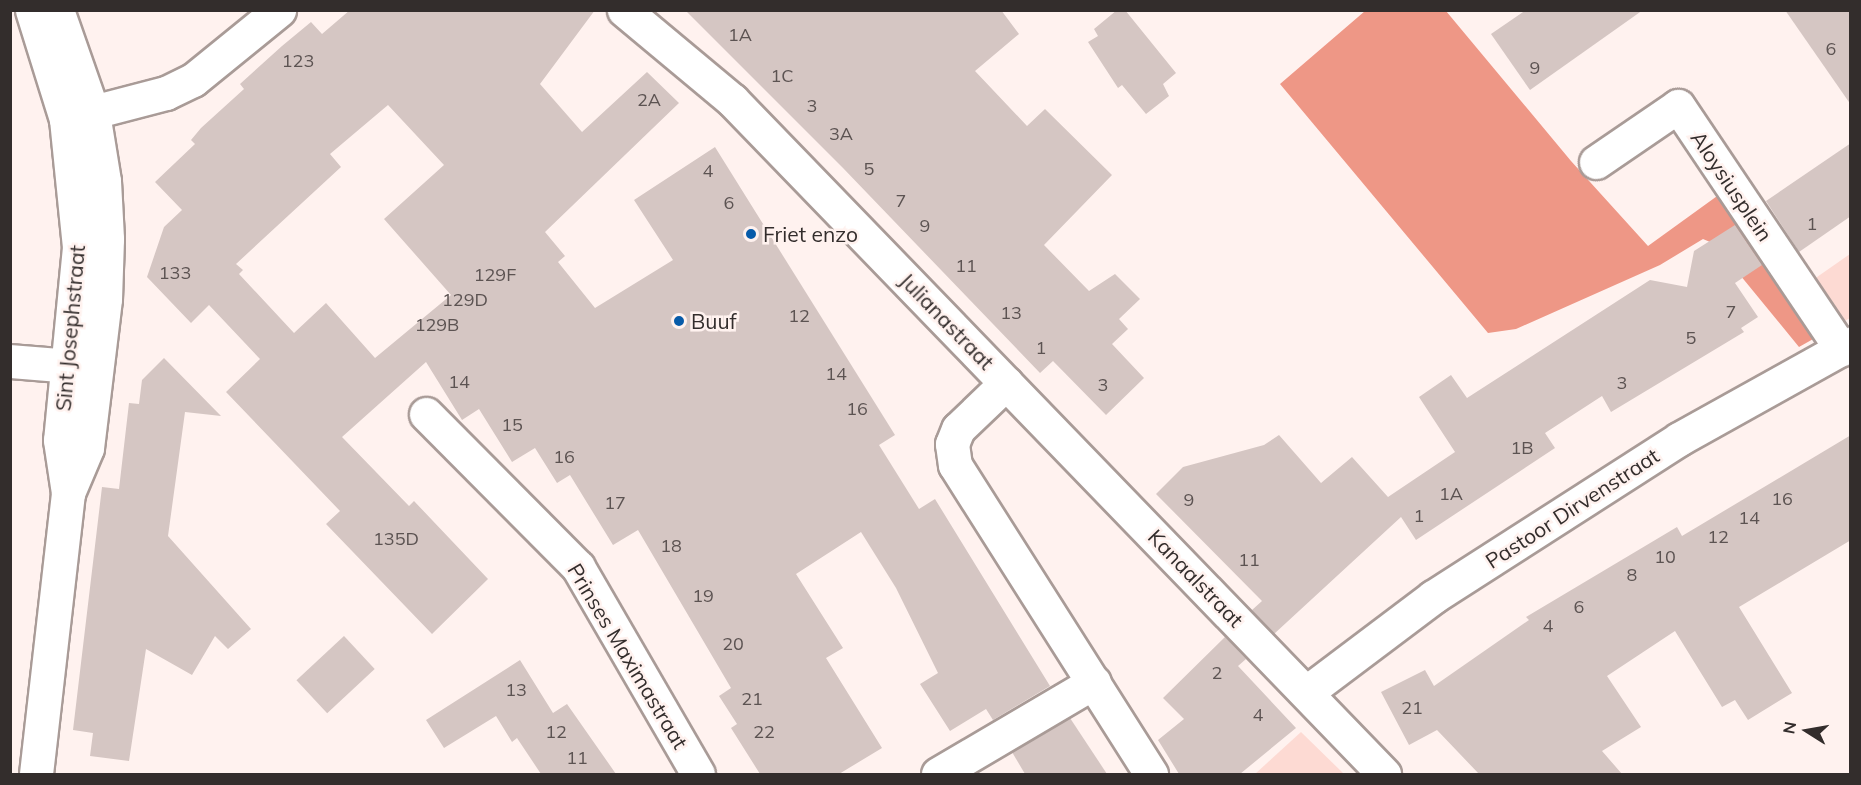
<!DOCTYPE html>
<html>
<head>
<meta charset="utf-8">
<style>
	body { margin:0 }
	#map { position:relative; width:1861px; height:785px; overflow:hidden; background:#fff2ef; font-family:Mulish,sans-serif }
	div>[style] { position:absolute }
	.green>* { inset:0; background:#fddad3 }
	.forest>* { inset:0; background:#ee9786 }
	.building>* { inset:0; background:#d5c6c3; transform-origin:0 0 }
	.roads { filter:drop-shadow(2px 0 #a99b97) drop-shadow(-2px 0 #a99b97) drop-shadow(0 2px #a99b97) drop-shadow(0 -2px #a99b97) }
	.street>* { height:33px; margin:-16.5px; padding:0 16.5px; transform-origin:16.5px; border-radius:16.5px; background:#fff }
	.secondary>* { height:33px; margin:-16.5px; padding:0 16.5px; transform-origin:16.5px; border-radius:16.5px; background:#fff }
	.dots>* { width:16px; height:16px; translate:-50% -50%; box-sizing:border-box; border:3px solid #fff2ef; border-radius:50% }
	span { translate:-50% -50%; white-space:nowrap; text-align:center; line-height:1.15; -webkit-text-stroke:5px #fff2ef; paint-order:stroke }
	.number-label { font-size:18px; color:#5c5352 }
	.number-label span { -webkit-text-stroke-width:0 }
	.street-label { font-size:21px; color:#332d2c }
	.poi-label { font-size:21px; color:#332d2c }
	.left { translate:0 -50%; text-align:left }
	.frame { position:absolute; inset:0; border:12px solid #332d2c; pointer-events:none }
	.north { position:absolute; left:1777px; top:701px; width:60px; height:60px; -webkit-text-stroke:4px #fff2ef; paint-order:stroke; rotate:281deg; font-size:16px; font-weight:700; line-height:24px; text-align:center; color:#332d2c }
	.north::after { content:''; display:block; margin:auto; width:21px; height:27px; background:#332d2c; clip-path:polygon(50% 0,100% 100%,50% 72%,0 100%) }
</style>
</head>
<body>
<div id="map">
	<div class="green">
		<i style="clip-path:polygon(1850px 254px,1850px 318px,1838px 325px,1807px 284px)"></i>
		<i style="clip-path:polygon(1301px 732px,1344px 774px,1255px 774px)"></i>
	</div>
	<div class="forest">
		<i style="clip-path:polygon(1365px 11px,1446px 11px,1571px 161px,1648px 246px,1731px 186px,1838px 325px,1799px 347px,1740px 275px,1710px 242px,1703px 239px,1660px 265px,1516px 329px,1488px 333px,1280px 84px)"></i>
	</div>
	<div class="building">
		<i style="clip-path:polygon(evenodd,350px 10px,595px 10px,540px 84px,582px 132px,647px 72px,679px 103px,545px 232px,565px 256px,558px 262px,595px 308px,673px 260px,634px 200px,715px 147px,895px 435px,879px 445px,919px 509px,935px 499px,1050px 686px,993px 720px,986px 709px,950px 731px,920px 684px,938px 673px,896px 588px,861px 532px,796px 574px,843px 648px,826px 658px,882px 748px,839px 774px,760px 774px,731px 728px,737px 724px,719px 696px,731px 688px,638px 530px,613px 545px,570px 475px,557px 483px,535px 448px,512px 462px,479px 409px,462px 420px,426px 362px,342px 437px,409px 506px,414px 501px,488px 579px,432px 634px,326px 524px,340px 511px,226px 392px,260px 359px,209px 305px,191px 323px,147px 277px,164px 227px,182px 210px,155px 182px,195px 144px,191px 140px,201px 128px,244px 89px,240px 84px,282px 46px,311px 22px,322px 34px,350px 10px,388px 105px,444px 165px,384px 219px,451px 295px,375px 358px,326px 303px,294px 333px,239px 274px,243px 270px,236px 264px,341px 167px,330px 154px,388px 105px)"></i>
		<i style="clip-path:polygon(685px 10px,1001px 10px,1019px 34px,975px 71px,1027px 126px,1045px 109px,1112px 175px,1044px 245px,1089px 291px,1115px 274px,1140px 299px,1119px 319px,1128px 329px,1112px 344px,1144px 378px,1106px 415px,1053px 361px,1040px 373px,843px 168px)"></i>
		<i style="clip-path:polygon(1117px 10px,1125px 10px,1176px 73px,1163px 84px,1169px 96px,1146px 114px,1122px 85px,1118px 88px,1088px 42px,1098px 36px,1094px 29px)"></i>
		<i style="clip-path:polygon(1526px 10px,1643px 10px,1530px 90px,1491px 34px)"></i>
		<i style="clip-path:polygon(1785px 10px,1851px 10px,1851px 105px)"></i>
		<i style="clip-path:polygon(1851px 143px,1851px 216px,1799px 252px,1766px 201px)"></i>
		<i style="clip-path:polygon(1735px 225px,1762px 265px,1735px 283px,1758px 317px,1741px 328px,1744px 332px,1611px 412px,1602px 396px,1545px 433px,1555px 448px,1416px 540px,1401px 517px,1274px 634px,1252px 610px,1262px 601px,1156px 494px,1183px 467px,1264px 445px,1279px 435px,1321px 483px,1352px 457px,1388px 497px,1455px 452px,1419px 397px,1451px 375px,1467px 398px,1650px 280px,1687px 287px,1694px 251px)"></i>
		<i style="clip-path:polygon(164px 358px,221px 416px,185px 412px,168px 536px,251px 629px,228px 649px,215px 636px,192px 675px,146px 649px,129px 761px,90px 756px,93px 733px,73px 730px,102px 487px,119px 489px,129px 403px,139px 404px,142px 380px)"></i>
		<i style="clip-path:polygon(1851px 435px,1851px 540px,1739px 607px,1792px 693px,1748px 720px,1735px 700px,1722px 707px,1675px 631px,1607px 676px,1641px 727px,1602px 751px,1622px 774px,1479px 774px,1437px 730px,1409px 745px,1381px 692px,1425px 670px,1434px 686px,1529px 620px,1526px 617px,1677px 527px,1682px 536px)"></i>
		<i style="left:344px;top:636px;width:45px;height:65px;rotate:47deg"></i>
		<i style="clip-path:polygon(1225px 637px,1246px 659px,1238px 666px,1296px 728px,1240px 774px,1179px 774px,1158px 740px,1184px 719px,1163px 698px)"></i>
		<i style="clip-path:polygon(520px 660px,553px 713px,567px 704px,616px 774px,541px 774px,517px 738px,512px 742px,496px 716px,444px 748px,426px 720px)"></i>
		<i style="clip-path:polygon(1070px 718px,1107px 774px,1025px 774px,1012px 752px)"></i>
	</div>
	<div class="roads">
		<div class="street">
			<i style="left:624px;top:10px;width:141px;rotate:39.8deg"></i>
			<i style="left:732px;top:100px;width:938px;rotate:45.95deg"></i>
			<i style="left:66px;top:119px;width:103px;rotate:-14.6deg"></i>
			<i style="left:166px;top:93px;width:30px;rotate:-26deg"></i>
			<i style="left:193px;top:80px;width:111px;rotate:-39.1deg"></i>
			<i style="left:1596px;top:162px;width:99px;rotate:-34.3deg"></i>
			<i style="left:1678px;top:106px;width:293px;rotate:56.1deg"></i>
			<i style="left:10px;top:361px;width:85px;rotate:4.7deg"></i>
			<i style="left:1006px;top:383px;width:66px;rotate:136.2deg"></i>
			<i style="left:958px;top:429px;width:16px;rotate:112deg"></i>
			<i style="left:952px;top:444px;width:21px;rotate:82deg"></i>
			<i style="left:955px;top:465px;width:366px;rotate:57.6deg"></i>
			<i style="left:426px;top:414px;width:216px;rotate:45.2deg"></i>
			<i style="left:578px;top:567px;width:239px;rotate:59.9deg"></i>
			<i style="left:1307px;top:692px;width:158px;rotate:-37deg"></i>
			<i style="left:1433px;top:597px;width:292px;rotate:-32.7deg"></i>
			<i style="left:1679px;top:439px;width:196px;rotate:-29.1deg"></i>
			<i style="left:938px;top:774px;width:181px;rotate:-30.5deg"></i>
		</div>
		<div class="secondary">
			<i style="left:32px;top:10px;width:114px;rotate:72.7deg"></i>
			<i style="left:66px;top:119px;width:129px;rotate:84.2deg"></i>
			<i style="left:79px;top:247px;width:194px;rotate:95.6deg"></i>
			<i style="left:60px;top:440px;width:54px;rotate:81.4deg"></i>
			<i style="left:68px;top:493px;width:283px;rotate:96.5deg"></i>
			<i style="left:57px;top:10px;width:109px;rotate:70.7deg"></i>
			<i style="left:93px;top:113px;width:69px;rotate:80.8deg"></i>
			<i style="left:104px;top:181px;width:58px;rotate:87deg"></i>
			<i style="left:107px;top:239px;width:60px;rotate:91.9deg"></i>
			<i style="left:105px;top:299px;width:150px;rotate:96.9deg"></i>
			<i style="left:87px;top:448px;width:49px;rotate:112.9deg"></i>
		</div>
	</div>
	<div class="dots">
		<i style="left:751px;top:234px;background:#075ba9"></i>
		<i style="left:679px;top:321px;background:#075ba9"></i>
	</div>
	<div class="number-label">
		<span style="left:740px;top:35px">1A</span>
		<span style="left:1831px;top:49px">6</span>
		<span style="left:298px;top:61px">123</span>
		<span style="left:1535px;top:68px">9</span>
		<span style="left:782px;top:76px">1C</span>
		<span style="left:649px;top:100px">2A</span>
		<span style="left:812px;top:106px">3</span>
		<span style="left:841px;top:134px">3A</span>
		<span style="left:869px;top:169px">5</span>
		<span style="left:708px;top:171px">4</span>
		<span style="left:901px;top:201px">7</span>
		<span style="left:729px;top:203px">6</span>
		<span style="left:1812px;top:224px">1</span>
		<span style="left:925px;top:226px">9</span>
		<span style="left:966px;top:266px">11</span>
		<span style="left:175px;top:273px">133</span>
		<span style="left:495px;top:275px">129F</span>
		<span style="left:465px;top:300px">129D</span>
		<span style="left:1731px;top:312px">7</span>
		<span style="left:1011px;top:313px">13</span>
		<span style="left:799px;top:316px">12</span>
		<span style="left:437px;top:325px">129B</span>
		<span style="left:1691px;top:338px">5</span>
		<span style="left:1041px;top:348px">1</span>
		<span style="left:836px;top:374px">14</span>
		<span style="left:459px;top:382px">14</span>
		<span style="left:1622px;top:383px">3</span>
		<span style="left:1103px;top:385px">3</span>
		<span style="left:857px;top:409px">16</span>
		<span style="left:512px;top:425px">15</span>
		<span style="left:1522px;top:448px">1B</span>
		<span style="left:564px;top:457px">16</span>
		<span style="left:1451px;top:494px">1A</span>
		<span style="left:1782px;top:499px">16</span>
		<span style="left:1189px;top:500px">9</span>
		<span style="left:615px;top:503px">17</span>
		<span style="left:1419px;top:516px">1</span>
		<span style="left:1749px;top:518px">14</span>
		<span style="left:1718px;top:537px">12</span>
		<span style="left:396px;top:539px">135D</span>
		<span style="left:671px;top:546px">18</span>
		<span style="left:1665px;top:557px">10</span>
		<span style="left:1249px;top:560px">11</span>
		<span style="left:1632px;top:575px">8</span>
		<span style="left:703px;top:596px">19</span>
		<span style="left:1579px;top:607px">6</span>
		<span style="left:1548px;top:626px">4</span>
		<span style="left:733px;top:644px">20</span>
		<span style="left:1217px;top:673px">2</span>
		<span style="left:516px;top:690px">13</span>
		<span style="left:752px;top:699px">21</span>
		<span style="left:1412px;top:708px">21</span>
		<span style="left:1258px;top:715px">4</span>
		<span style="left:556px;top:732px">12</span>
		<span style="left:764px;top:732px">22</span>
		<span style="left:577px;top:758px">11</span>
	</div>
	<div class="street-label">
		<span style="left:1732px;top:186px;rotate:56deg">Aloysiusplein</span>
		<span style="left:947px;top:321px;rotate:46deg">Julianastraat</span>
		<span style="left:70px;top:328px;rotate:-85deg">Sint Josephstraat</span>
		<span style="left:1572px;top:508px;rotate:-33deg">Pastoor Dirvenstraat</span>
		<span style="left:1196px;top:578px;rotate:46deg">Kanaalstraat</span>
		<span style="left:628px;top:656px;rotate:59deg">Prinses Maximastraat</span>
	</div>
	<div class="poi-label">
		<span class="left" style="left:763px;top:234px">Friet enzo</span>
		<span class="left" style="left:691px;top:321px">Buuf</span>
	</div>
	<div class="frame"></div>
	<div class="north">N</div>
</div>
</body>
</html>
